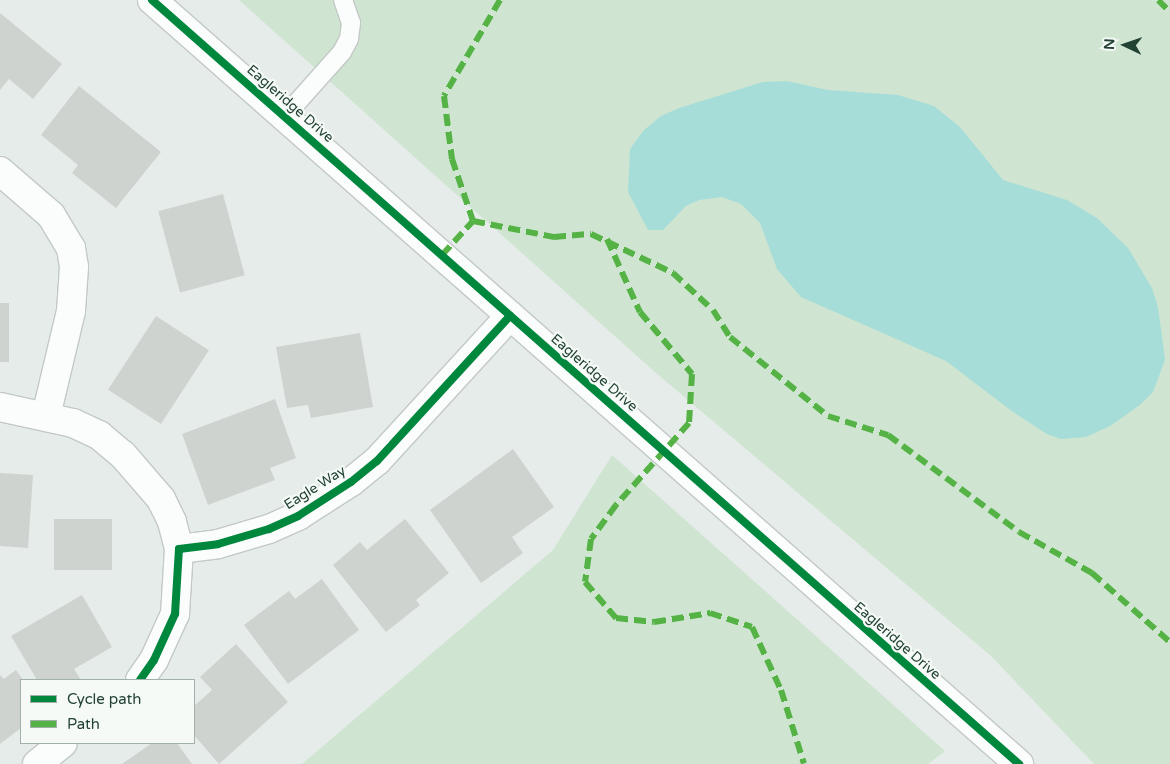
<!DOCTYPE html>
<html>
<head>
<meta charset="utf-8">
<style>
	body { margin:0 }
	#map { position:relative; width:1170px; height:764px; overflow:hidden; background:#e6ece9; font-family:"Varela Round",sans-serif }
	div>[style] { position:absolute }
	.green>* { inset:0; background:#cfe5d2 }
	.water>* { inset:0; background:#a6ddd8 }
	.building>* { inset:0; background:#ced3d0; transform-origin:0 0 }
	.roads { filter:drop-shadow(1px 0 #c3c9c6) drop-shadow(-1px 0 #c3c9c6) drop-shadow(0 1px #c3c9c6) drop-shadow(0 -1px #c3c9c6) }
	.service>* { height:18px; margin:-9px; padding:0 9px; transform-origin:9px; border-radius:9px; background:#fbfcfc }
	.minor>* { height:28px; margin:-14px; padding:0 14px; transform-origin:14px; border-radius:14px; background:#fbfcfc }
	.secondary>* { height:28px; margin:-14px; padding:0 14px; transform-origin:14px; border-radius:14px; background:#fbfcfc }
	.quiet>* { height:6px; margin-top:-3px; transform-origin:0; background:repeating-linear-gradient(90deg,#55b346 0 12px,transparent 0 18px) }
	.cycleway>* { height:8px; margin:-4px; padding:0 4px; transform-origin:4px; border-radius:4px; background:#00873e }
	span { translate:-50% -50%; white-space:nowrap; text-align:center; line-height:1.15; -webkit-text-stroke:4.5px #f5faf7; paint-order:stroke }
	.street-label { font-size:14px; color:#224233 }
	.legend { position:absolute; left:20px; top:679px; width:175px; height:65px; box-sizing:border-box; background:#f5faf7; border:1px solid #a1b0a9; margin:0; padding:6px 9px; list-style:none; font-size:15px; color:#224233 }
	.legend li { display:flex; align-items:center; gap:10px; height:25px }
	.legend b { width:25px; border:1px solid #a1b0a9 }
	.north { position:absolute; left:1100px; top:20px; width:50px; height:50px; -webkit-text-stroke:4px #f5faf7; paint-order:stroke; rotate:273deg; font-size:14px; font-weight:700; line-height:20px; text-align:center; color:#224233 }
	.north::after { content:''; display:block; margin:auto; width:18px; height:22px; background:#224233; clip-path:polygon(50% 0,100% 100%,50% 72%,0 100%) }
</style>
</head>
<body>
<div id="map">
	<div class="green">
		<i style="clip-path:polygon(239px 0,1170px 0,1170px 764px,1094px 764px,991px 656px,656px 373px)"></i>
		<i style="clip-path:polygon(612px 455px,945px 751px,928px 764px,302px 764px,553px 550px)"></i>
	</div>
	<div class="water">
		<i style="clip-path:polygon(787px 81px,828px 90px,898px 95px,934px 106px,960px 127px,1003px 180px,1067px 200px,1097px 218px,1128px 248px,1152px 288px,1158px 307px,1165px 360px,1153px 392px,1140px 405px,1110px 426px,1086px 437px,1061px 439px,1047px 434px,1013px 412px,946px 361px,801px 297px,777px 269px,760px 223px,741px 204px,722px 197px,699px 200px,686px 206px,663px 230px,648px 230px,628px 192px,630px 149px,644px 130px,661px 116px,679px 108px,763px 82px)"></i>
	</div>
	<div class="building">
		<i style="clip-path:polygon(0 13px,62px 64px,33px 99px,9px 79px,0 90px)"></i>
		<i style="clip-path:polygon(79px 86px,161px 152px,116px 208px,72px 173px,78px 165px,41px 135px)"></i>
		<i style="left:223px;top:194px;width:84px;height:67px;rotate:75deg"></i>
		<i style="left:0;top:303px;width:9px;height:59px"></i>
		<i style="left:156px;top:316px;width:63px;height:88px;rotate:33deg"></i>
		<i style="clip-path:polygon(360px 333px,373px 407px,311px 418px,308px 405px,287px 408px,276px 347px)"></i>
		<i style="clip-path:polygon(275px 399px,296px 458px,270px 468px,275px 480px,208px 505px,182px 434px)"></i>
		<i style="clip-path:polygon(513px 449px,554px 507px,512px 537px,523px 553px,481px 583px,430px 510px)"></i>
		<i style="clip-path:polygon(0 473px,33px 475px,28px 548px,0 546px)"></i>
		<i style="left:54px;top:519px;width:58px;height:51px"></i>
		<i style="clip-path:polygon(405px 519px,449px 573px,416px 600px,420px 605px,386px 632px,333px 565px,360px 542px,367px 550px)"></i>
		<i style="clip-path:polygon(322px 579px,359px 630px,288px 684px,244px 625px,289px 591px,295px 599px)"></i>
		<i style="clip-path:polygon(82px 595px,112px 647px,74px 669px,81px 680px,37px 680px,11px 636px)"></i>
		<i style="clip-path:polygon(236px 644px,288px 702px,219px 764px,194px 735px,194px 706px,212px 690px,200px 677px)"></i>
		<i style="clip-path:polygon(16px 670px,23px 680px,21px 728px,0 744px,0 675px,4px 679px)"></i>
		<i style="clip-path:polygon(152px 743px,177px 743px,192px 764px,122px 764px)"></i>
	</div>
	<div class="roads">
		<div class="service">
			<i style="left:285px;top:116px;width:86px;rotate:-48.3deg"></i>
			<i style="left:342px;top:52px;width:15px;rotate:-62deg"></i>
			<i style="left:349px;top:39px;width:16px;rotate:-83deg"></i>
			<i style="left:351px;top:23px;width:24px;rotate:-109deg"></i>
		</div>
		<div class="minor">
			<i style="left:0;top:171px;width:67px;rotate:40.8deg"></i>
			<i style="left:51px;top:215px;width:39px;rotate:59deg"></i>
			<i style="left:71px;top:248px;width:19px;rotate:81deg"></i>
			<i style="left:74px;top:267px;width:44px;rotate:93.9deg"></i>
			<i style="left:71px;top:311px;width:108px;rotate:103.4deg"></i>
			<i style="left:0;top:407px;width:75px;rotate:12.4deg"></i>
			<i style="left:73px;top:423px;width:29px;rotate:25deg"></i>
			<i style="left:99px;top:435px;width:31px;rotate:40deg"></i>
			<i style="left:123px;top:455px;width:58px;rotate:49.2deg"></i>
			<i style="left:161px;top:499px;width:25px;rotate:64deg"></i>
			<i style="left:172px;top:522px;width:28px;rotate:75deg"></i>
			<i style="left:140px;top:680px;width:24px;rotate:-55deg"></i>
			<i style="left:154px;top:660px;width:51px;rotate:-65.5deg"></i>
			<i style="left:175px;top:614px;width:65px;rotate:-86.5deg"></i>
			<i style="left:179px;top:549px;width:39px;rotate:-7deg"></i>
			<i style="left:218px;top:544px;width:53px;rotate:-16.4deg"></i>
			<i style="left:269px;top:529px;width:32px;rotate:-24deg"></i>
			<i style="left:298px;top:516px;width:63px;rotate:-32.7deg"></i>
			<i style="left:351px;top:482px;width:33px;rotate:-39deg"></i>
			<i style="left:377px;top:461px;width:197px;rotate:-47.5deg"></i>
			<i style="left:37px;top:764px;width:33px;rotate:-39deg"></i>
		</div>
		<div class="secondary">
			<i style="left:152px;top:0;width:1156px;rotate:41.39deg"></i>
		</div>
	</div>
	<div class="quiet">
		<i style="left:500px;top:0;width:111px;rotate:120.3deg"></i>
		<i style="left:444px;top:96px;width:64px;rotate:82.8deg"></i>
		<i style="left:452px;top:159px;width:65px;rotate:71.3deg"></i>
		<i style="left:473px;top:221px;width:83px;rotate:11.2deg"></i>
		<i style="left:554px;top:237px;width:37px;rotate:-5deg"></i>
		<i style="left:591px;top:234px;width:91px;rotate:25.4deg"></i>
		<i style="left:673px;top:273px;width:54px;rotate:42.8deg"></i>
		<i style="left:713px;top:310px;width:32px;rotate:58deg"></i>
		<i style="left:730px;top:337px;width:126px;rotate:38.9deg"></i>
		<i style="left:828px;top:416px;width:63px;rotate:17.6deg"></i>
		<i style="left:888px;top:435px;width:163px;rotate:36.5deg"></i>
		<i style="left:1019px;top:532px;width:84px;rotate:29.3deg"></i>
		<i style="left:1092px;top:573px;width:104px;rotate:41.5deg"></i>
		<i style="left:1158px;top:0;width:17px;rotate:45deg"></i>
		<i style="left:607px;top:239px;width:80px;rotate:65.7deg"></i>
		<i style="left:640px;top:312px;width:81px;rotate:50deg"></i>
		<i style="left:692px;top:374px;width:49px;rotate:93.5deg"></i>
		<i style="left:689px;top:423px;width:110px;rotate:131.7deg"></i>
		<i style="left:616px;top:505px;width:42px;rotate:126.3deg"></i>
		<i style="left:591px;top:539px;width:43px;rotate:97.9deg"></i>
		<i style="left:585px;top:582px;width:48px;rotate:49.3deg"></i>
		<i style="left:616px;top:618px;width:38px;rotate:6deg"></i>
		<i style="left:654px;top:622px;width:57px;rotate:-9.1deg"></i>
		<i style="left:710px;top:613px;width:44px;rotate:18.4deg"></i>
		<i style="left:752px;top:627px;width:69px;rotate:65.3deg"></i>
		<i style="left:781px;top:690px;width:77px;rotate:72.7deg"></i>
		<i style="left:442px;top:255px;width:46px;rotate:-47.6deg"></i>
	</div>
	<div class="cycleway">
		<i style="left:152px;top:0;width:1156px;rotate:41.39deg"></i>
		<i style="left:140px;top:680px;width:24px;rotate:-55deg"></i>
		<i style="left:154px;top:660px;width:51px;rotate:-65.5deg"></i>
		<i style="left:175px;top:614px;width:65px;rotate:-86.5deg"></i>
		<i style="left:179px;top:549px;width:39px;rotate:-7deg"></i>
		<i style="left:218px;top:544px;width:53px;rotate:-16.4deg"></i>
		<i style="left:269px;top:529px;width:32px;rotate:-24deg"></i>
		<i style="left:298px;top:516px;width:63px;rotate:-32.7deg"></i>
		<i style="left:351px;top:482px;width:33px;rotate:-39deg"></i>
		<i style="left:377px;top:461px;width:197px;rotate:-47.5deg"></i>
	</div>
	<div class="street-label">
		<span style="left:290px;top:104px;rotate:41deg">Eagleridge Drive</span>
		<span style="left:594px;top:373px;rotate:41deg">Eagleridge Drive</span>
		<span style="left:315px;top:488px;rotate:-32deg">Eagle Way</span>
		<span style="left:897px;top:641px;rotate:41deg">Eagleridge Drive</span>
	</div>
	<ul class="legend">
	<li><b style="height:6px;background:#00873e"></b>Cycle path</li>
	<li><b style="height:6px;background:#55b346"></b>Path</li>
	</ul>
	<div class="north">N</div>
</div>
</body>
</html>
